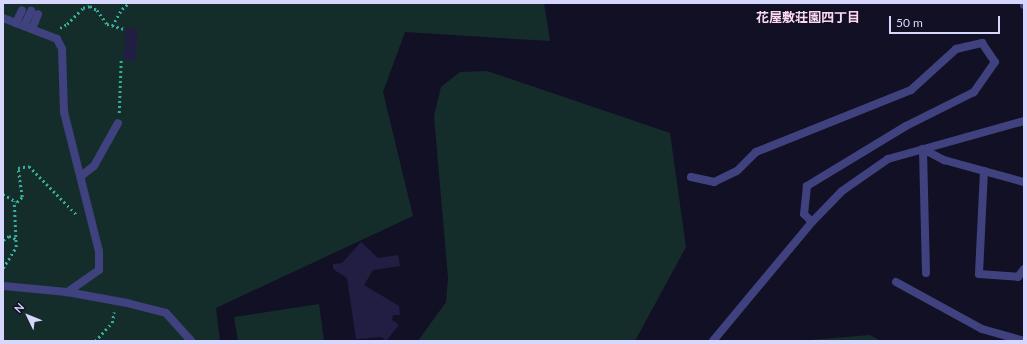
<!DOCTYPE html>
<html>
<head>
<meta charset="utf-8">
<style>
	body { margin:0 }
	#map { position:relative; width:1027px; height:344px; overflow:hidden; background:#121024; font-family:Lato,"Noto Sans JP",sans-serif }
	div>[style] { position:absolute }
	.green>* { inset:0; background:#142d2a }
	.building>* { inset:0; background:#221e43; transform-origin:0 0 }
	.path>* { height:2.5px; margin-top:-1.25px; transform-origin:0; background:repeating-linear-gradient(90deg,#38ae9c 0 2px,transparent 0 5px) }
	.street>* { height:8px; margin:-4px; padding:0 4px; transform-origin:4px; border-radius:4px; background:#3f427f }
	span { translate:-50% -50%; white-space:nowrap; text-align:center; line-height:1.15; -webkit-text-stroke:3px #121024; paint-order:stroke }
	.neighbourhood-label { font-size:13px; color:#fcd8f2; font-weight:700 }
	.frame { position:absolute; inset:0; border:4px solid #d7d6fc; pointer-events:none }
	.north { position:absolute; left:8px; top:296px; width:40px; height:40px; -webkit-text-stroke:3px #121024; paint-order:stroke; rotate:313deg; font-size:11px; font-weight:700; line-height:16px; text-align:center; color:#d7d6fc }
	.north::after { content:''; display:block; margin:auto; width:14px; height:18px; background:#d7d6fc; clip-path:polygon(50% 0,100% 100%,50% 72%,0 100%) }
	.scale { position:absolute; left:889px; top:16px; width:111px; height:18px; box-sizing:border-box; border:2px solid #d7d6fc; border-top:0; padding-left:5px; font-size:12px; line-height:14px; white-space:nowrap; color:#d7d6fc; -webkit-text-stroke:3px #121024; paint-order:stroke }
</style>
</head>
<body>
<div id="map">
	<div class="green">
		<i style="clip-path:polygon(3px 3px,544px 3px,550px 41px,405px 32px,383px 92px,413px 216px,216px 308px,220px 341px,3px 341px)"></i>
		<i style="clip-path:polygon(487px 71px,670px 133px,686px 247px,635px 341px,418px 341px,446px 302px,448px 278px,434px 116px,441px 87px,460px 72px)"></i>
		<i style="clip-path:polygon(319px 304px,324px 341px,238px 341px,234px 317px)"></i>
		<i style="clip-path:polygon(870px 335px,881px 341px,797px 341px)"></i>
	</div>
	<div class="building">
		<i style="left:126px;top:28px;width:12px;height:32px;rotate:5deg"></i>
		<i style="clip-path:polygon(361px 242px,378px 258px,398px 255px,400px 266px,373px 270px,364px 285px,399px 306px,400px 315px,393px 315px,392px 320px,399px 325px,386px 341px,382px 337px,356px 339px,347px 278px,333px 269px,333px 264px,342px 263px)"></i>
	</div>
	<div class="path">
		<i style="left:112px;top:26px;width:20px;rotate:-60deg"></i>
		<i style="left:122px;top:9px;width:9px;rotate:-41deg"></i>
		<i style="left:60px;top:28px;width:8px;rotate:-30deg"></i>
		<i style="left:67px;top:24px;width:23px;rotate:-45deg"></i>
		<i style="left:83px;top:8px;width:7px;rotate:-16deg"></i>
		<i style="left:90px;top:6px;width:8px;rotate:30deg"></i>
		<i style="left:97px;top:10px;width:17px;rotate:54deg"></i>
		<i style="left:107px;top:24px;width:19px;rotate:16deg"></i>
		<i style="left:119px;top:113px;width:55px;rotate:-87.9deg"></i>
		<i style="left:3px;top:194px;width:16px;rotate:30deg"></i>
		<i style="left:17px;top:202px;width:7px;rotate:-45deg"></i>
		<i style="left:22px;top:197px;width:29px;rotate:-98deg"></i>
		<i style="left:18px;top:168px;width:11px;rotate:-10deg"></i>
		<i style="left:29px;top:166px;width:69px;rotate:45.6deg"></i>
		<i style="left:3px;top:240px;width:7px;rotate:-34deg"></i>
		<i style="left:9px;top:236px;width:8px;rotate:23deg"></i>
		<i style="left:3px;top:268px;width:25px;rotate:-58deg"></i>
		<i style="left:16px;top:247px;width:46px;rotate:-92.5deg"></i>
		<i style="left:95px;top:341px;width:25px;rotate:-47deg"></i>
		<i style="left:112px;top:323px;width:11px;rotate:-80deg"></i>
	</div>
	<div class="street">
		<i style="left:1024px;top:3px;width:2px;rotate:90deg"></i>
		<i style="left:3px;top:18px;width:58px;rotate:21.3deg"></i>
		<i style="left:57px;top:39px;width:11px;rotate:63deg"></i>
		<i style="left:62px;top:49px;width:63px;rotate:88.2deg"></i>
		<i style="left:64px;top:112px;width:143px;rotate:75.9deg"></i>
		<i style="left:99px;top:251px;width:19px;rotate:90deg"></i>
		<i style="left:99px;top:270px;width:39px;rotate:145deg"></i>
		<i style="left:67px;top:292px;width:64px;rotate:-174.6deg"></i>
		<i style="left:16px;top:23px;width:14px;rotate:-65deg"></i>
		<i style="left:24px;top:26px;width:17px;rotate:-65deg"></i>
		<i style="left:32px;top:29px;width:16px;rotate:-68deg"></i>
		<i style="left:984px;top:171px;width:103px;rotate:92.8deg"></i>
		<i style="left:979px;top:274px;width:39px;rotate:4deg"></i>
		<i style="left:1018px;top:277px;width:10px;rotate:-53deg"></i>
		<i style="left:81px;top:176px;width:16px;rotate:-38deg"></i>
		<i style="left:94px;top:166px;width:49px;rotate:-60.8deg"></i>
		<i style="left:691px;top:177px;width:24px;rotate:12deg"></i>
		<i style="left:714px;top:182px;width:25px;rotate:-26deg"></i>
		<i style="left:737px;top:171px;width:27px;rotate:-45deg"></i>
		<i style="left:756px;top:152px;width:167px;rotate:-21.8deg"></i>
		<i style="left:911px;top:90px;width:61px;rotate:-42.3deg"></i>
		<i style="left:956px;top:49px;width:27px;rotate:-13deg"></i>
		<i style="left:982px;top:43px;width:23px;rotate:56deg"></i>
		<i style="left:995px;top:62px;width:37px;rotate:125deg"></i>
		<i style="left:974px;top:92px;width:76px;rotate:153.4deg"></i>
		<i style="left:906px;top:126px;width:116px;rotate:148.8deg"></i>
		<i style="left:807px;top:186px;width:28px;rotate:96deg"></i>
		<i style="left:804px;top:214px;width:11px;rotate:45deg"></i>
		<i style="left:812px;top:222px;width:155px;rotate:129.8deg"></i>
		<i style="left:812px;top:222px;width:43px;rotate:-45.9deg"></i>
		<i style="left:842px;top:191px;width:56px;rotate:-34.8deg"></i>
		<i style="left:888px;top:159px;width:141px;rotate:-15.6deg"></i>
		<i style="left:926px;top:273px;width:124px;rotate:-91.4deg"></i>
		<i style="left:923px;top:149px;width:24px;rotate:28deg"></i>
		<i style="left:944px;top:160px;width:83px;rotate:15.4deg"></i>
		<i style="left:896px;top:282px;width:98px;rotate:28.7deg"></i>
		<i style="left:982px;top:329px;width:44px;rotate:15.9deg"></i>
		<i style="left:67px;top:292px;width:61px;rotate:10.4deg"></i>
		<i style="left:127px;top:303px;width:40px;rotate:14.4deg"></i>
		<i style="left:166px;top:313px;width:38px;rotate:48deg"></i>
	</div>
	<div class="neighbourhood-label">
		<span style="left:808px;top:17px">花屋敷荘園四丁目</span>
	</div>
	<div class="frame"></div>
	<div class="north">N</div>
	<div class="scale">50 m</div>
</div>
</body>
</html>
